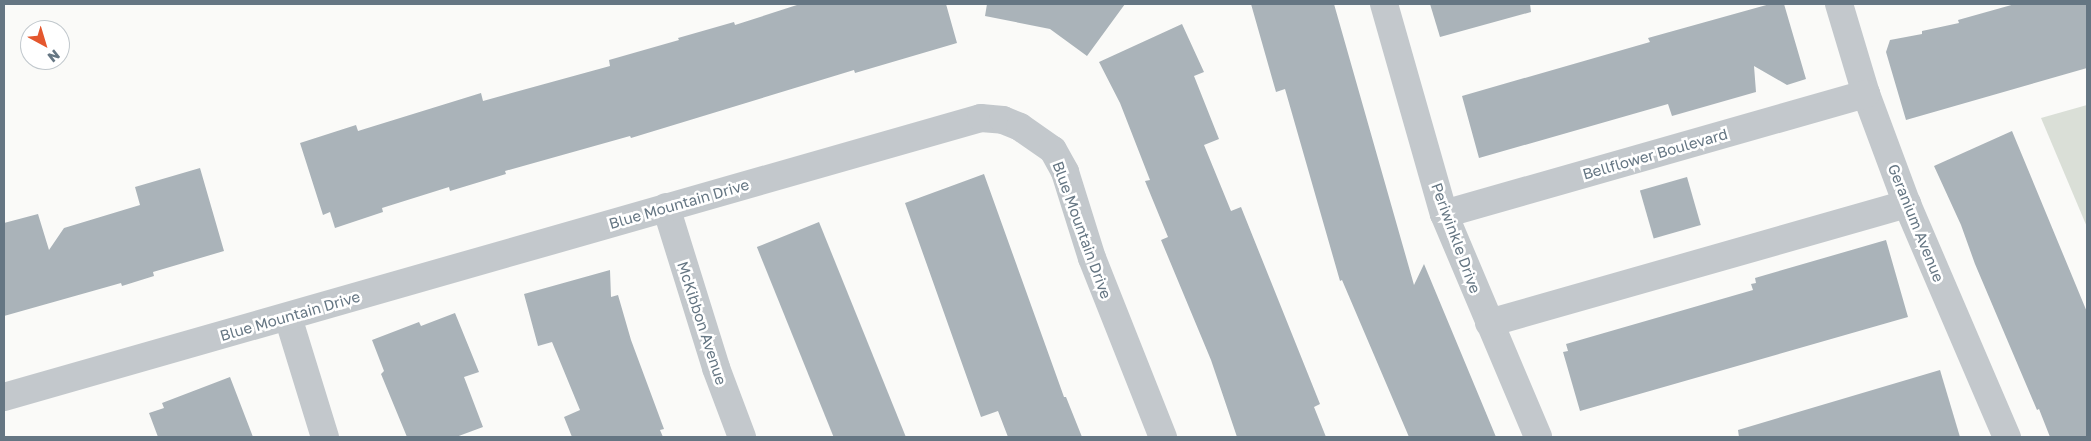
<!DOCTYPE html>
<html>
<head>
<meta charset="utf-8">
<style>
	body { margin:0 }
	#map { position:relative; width:2091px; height:441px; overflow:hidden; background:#fafaf8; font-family:"Golos Text",sans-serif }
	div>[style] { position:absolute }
	.green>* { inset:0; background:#dadfd7 }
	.building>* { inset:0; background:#aab3b9; transform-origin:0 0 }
	.minor>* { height:28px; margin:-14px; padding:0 14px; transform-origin:14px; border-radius:14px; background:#c3c8cc }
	span { translate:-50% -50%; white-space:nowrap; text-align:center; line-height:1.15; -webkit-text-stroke:5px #fff; paint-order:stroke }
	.street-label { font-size:15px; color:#657683 }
	.frame { position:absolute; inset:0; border:5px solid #657683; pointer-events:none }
	.north { position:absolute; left:20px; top:20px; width:50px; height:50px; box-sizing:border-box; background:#fff; border:1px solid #c1c8cd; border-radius:50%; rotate:141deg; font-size:14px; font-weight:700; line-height:20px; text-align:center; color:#657683 }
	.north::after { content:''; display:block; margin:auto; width:18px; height:22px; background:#e4572e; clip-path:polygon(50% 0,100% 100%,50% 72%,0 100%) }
</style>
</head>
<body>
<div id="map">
	<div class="green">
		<i style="clip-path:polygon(2087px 105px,2087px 227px,2041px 118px)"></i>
	</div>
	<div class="building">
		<i style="clip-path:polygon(800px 4px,946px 4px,957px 43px,855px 73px,854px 70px,631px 138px,630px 136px,505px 171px,506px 174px,450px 191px,449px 187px,382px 208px,383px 212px,335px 228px,330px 212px,323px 215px,300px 143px,356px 125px,358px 131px,481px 93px,483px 101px,610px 66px,609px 60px,679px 40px,678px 38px,734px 22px,735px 25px)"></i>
		<i style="clip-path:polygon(987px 4px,1125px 4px,1087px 56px,1050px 29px,985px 16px)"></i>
		<i style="clip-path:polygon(1251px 4px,1334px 4px,1414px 285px,1424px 264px,1496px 437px,1409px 437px,1342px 280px,1340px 281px,1285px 89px,1276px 92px)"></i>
		<i style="clip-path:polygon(1430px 4px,1530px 4px,1531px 12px,1440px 37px)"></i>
		<i style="clip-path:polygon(1770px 4px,1784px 4px,1806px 79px,1787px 85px,1754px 66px,1756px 92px,1672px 116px,1668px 104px,1479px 158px,1462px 96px,1650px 42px,1648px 38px)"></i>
		<i style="clip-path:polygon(2015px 4px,2087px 4px,2087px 68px,1906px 120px,1886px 52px,1890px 40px,1922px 34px,1922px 31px,1959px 23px,1958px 20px)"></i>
		<i style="clip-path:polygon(1182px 24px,1204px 72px,1194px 76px,1219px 139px,1204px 145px,1231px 211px,1241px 207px,1320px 404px,1314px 407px,1326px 437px,1237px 437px,1211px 360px,1161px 240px,1168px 237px,1145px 181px,1150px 180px,1120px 103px,1099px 62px)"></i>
		<i style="clip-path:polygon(2012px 131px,2087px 312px,2087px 437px,2050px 437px,2039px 409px,2037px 410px,1975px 264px,1961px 225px,1934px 166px)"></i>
		<i style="clip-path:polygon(200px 168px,224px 251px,153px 272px,154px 276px,122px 286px,121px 283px,4px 316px,4px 223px,38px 214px,49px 250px,64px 228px,140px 205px,135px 187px)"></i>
		<i style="clip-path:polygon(984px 174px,1064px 397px,1066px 397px,1082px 437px,1008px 437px,998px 411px,981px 417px,905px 203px)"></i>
		<i style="left:1687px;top:177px;width:50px;height:49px;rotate:74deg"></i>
		<i style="left:819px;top:222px;width:232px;height:67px;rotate:68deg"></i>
		<i style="clip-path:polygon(1886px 240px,1908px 317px,1580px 411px,1563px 352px,1568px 351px,1566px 344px,1753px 290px,1751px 284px,1756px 283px,1755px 278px)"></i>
		<i style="clip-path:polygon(610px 270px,611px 297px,618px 295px,631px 340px,664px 429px,660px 430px,663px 437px,572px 437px,564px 417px,580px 410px,552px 342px,538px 346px,524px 294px)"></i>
		<i style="clip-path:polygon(455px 313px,479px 372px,464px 377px,483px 427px,456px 437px,407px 437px,381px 374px,384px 371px,372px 340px,419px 322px,421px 326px)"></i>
		<i style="clip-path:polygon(1940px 370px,1960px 437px,1739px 437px,1738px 430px)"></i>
		<i style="clip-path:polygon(230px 377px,253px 437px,158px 437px,149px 413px,164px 408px,162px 403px)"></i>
	</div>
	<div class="minor">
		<i style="left:1384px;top:4px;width:218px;rotate:74.1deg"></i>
		<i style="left:1444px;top:214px;width:242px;rotate:67.1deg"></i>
		<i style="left:1839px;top:4px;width:94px;rotate:73.3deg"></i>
		<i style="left:1866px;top:94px;width:117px;rotate:69.6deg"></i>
		<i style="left:1907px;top:204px;width:254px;rotate:66.8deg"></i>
		<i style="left:666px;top:207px;width:169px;rotate:72.7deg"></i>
		<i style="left:716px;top:368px;width:74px;rotate:69.4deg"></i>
		<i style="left:1444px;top:214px;width:439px;rotate:-15.9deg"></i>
		<i style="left:288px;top:317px;width:126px;rotate:72.9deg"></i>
		<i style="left:1489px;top:323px;width:435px;rotate:-15.9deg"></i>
		<i style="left:4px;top:397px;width:1016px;rotate:-15.94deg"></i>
		<i style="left:981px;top:118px;width:22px;rotate:5deg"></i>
		<i style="left:1003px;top:120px;width:18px;rotate:22deg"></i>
		<i style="left:1020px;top:127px;width:40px;rotate:34.9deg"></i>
		<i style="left:1053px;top:150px;width:25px;rotate:61deg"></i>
		<i style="left:1065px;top:172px;width:90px;rotate:72.6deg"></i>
		<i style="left:1092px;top:258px;width:193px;rotate:68.4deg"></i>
	</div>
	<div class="street-label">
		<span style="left:1655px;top:154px;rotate:-16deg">Bellflower Boulevard</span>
		<span style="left:679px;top:204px;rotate:-16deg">Blue Mountain Drive</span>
		<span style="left:1916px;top:223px;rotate:68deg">Geranium Avenue</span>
		<span style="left:1082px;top:230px;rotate:70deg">Blue Mountain Drive</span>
		<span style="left:1456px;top:238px;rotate:70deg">Periwinkle Drive</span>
		<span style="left:290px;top:316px;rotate:-16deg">Blue Mountain Drive</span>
		<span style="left:702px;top:323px;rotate:72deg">McKibbon Avenue</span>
	</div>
	<div class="frame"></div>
	<div class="north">N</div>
</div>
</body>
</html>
